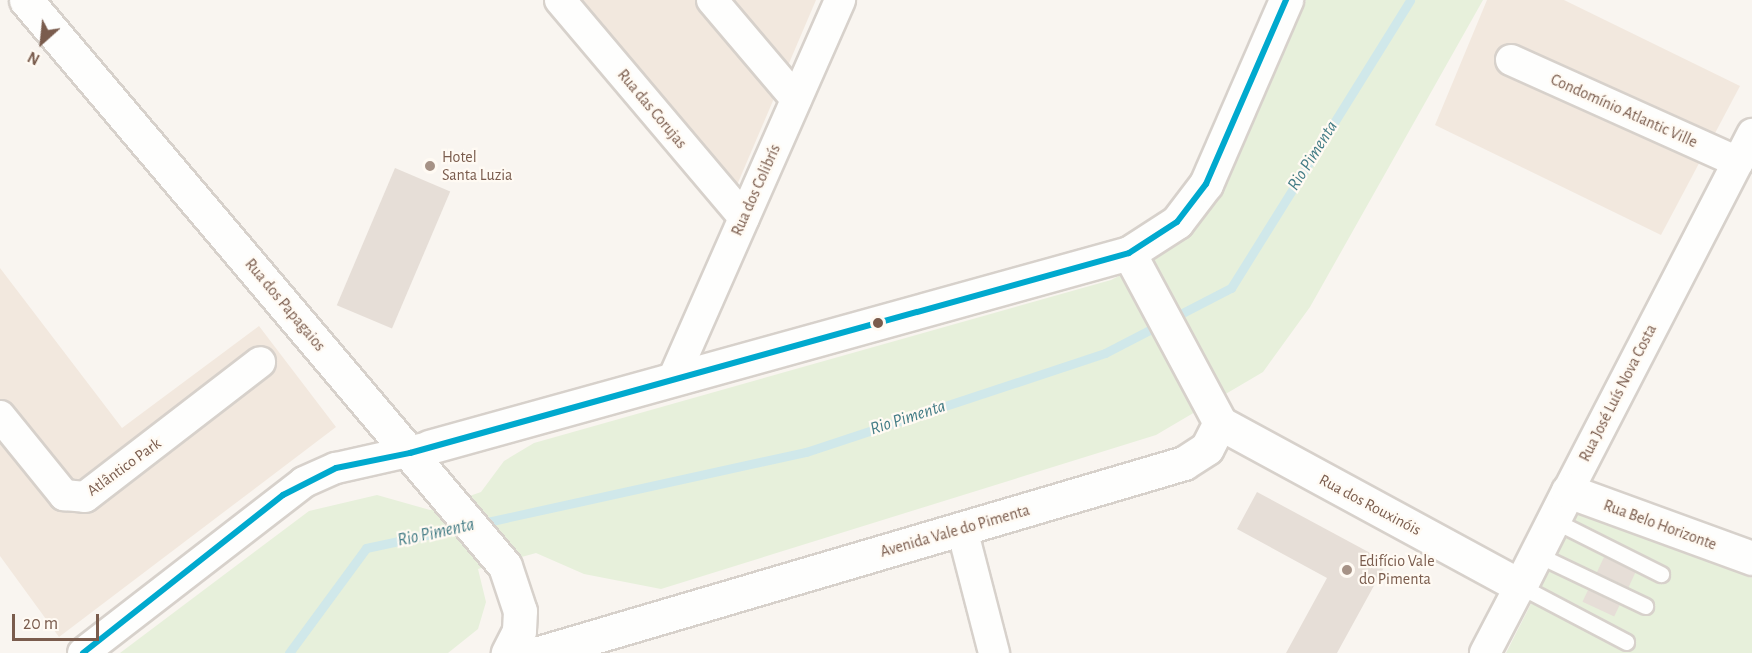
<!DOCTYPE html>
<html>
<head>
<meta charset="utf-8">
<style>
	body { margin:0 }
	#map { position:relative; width:1752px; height:653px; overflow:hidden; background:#f9f5f0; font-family:"Alegreya Sans",sans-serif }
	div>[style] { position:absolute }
	.residential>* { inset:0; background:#f2e8de }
	.green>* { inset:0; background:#e7f0db }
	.stream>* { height:9px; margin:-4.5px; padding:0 4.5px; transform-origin:4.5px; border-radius:4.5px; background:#d0e8ea }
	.building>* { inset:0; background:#e6ded7; transform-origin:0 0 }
	.roads { filter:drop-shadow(2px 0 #d7d1cb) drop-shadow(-2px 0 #d7d1cb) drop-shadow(0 2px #d7d1cb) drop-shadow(0 -2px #d7d1cb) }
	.service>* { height:15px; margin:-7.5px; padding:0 7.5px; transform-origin:7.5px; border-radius:7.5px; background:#fefefd }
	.minor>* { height:30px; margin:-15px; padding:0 15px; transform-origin:15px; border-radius:15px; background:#fefefd }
	.tertiary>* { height:33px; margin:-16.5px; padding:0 16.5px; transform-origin:16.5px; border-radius:16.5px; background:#fefefd }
	.secondary>* { height:33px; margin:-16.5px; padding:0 16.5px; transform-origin:16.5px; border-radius:16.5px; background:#fefefd }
	.bus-1>* { height:6px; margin:-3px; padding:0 3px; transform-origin:3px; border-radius:3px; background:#00a9ce }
	.dots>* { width:16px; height:16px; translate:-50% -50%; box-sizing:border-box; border:3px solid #fffaf3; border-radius:50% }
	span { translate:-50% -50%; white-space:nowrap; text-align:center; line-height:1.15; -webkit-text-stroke:4.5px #fffaf3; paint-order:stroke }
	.street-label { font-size:16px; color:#7a5c4d }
	.poi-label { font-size:16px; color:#7a5c4d }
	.left { translate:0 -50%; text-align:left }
	.water-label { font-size:18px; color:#437c86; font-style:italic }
	.north { position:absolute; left:12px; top:12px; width:60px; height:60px; -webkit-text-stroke:4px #fffaf3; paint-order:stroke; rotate:207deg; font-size:16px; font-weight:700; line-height:24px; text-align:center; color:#7a5c4d }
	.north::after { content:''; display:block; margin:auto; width:21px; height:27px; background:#7a5c4d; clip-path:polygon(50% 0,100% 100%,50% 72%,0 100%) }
	.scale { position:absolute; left:12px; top:614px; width:87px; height:27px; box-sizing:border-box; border:3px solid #7a5c4d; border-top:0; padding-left:8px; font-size:18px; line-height:21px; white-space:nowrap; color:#7a5c4d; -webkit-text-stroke:4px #fffaf3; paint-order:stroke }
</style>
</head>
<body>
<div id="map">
	<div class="residential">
		<i style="clip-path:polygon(581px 0,816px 0,737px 185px)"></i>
		<i style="clip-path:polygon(1487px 0,1564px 0,1740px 86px,1661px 235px,1435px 125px)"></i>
		<i style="clip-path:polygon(0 268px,122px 428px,259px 326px,336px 427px,59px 637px,0 556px)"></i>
	</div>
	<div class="green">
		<i style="clip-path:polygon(1306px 0,1483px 0,1310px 307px,1263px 372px,1156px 435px,661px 589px,584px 574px,536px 553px,478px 569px,486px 602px,478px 629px,448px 653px,120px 653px,309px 511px,377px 495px,430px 510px,481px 492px,504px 461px,534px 443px,1111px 280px,1162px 254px,1193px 228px,1223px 180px)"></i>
		<i style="clip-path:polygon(1577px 513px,1752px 578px,1752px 653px,1506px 653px)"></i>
	</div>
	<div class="stream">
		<i style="left:478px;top:524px;width:336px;rotate:-12.4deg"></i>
		<i style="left:806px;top:452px;width:315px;rotate:-18.3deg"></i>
		<i style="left:1105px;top:353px;width:142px;rotate:-27.3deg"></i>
		<i style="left:1231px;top:288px;width:339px;rotate:-58.1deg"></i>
		<i style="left:289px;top:653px;width:130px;rotate:-53.7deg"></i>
		<i style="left:366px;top:548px;width:100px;rotate:-12.1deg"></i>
	</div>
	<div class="building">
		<i style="left:395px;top:168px;width:60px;height:149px;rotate:23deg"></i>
		<i style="clip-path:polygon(1257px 492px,1387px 562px,1337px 653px,1286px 653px,1327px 578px,1237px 529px)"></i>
		<i style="left:1604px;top:557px;width:35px;height:17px;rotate:25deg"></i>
		<i style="left:1588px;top:590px;width:35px;height:13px;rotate:25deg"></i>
	</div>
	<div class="roads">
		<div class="service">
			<i style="left:1553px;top:520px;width:121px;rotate:26.6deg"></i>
			<i style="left:1536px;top:554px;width:121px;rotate:25.5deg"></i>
			<i style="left:1520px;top:586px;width:120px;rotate:27.8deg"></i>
		</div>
		<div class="minor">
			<i style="left:560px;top:0;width:285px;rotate:49.8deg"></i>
			<i style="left:712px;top:0;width:130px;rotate:49.7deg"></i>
			<i style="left:1511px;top:60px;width:249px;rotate:24.2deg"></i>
			<i style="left:673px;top:379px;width:414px;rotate:-66.2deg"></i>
			<i style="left:0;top:416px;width:102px;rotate:51deg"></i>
			<i style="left:64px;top:495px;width:21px;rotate:5deg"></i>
			<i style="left:85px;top:497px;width:221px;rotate:-37.6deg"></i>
			<i style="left:1568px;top:491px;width:402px;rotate:-62.7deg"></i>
			<i style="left:962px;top:529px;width:128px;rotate:75.5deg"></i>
			<i style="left:83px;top:653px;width:279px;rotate:-37.7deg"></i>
			<i style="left:304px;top:482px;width:35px;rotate:-24deg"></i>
			<i style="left:336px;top:468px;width:95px;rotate:-12.7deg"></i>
			<i style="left:1485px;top:653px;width:76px;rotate:-62.4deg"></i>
		</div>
		<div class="tertiary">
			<i style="left:1129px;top:253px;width:193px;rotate:61.8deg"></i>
			<i style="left:1220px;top:423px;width:341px;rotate:28.5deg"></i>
			<i style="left:1520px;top:586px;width:106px;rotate:-63.2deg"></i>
			<i style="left:1568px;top:491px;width:196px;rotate:20deg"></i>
			<i style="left:429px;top:447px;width:726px;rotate:-15.49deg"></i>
			<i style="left:1129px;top:253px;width:57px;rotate:-32.9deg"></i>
			<i style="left:1177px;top:222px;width:48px;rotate:-52.7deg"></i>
			<i style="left:1206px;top:184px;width:201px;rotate:-66.5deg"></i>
			<i style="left:539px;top:653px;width:672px;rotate:-16.41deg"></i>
			<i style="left:1184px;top:463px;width:27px;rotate:-33deg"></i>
			<i style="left:1207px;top:448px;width:28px;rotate:-63deg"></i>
		</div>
		<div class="secondary">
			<i style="left:26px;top:0;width:741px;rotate:49.76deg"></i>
			<i style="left:505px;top:566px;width:47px;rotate:71.6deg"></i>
			<i style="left:520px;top:611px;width:20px;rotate:93deg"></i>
			<i style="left:519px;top:631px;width:25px;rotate:117deg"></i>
		</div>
	</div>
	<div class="bus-1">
		<i style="left:83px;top:653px;width:255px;rotate:-38.3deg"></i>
		<i style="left:283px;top:495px;width:59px;rotate:-27deg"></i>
		<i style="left:336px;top:468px;width:76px;rotate:-11.5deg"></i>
		<i style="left:410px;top:453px;width:746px;rotate:-15.54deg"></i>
		<i style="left:1129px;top:253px;width:57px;rotate:-32.9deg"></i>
		<i style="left:1177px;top:222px;width:48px;rotate:-52.7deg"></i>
		<i style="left:1206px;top:184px;width:201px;rotate:-66.5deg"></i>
	</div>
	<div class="dots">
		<i style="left:430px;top:166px;background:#a69286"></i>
		<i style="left:878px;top:323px;background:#7a5c4d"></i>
		<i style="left:1347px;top:570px;background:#a69286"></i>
	</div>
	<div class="street-label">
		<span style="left:652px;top:109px;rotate:50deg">Rua das Corujas</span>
		<span style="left:1624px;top:111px;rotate:24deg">Condomínio Atlantic Ville</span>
		<span style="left:756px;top:190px;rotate:-66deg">Rua dos Colibrís</span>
		<span style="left:285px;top:305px;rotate:50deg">Rua dos Papagaios</span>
		<span style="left:1618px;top:393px;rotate:-63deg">Rua José Luís Nova Costa</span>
		<span style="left:124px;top:467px;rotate:-36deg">Atlântico Park</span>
		<span style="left:1370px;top:505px;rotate:28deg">Rua dos Rouxinóis</span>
		<span style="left:1660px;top:525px;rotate:20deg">Rua Belo Horizonte</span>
		<span style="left:955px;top:531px;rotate:-16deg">Avenida Vale do Pimenta</span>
	</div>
	<div class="poi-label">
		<span class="left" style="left:442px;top:166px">Hotel<br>Santa Luzia</span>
		<span class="left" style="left:1359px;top:570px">Edifício Vale<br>do Pimenta</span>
	</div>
	<div class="water-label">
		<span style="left:1313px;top:156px;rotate:-58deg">Rio Pimenta</span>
		<span style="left:908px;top:418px;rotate:-18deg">Rio Pimenta</span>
		<span style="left:436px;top:533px;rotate:-12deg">Rio Pimenta</span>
	</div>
	<div class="north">N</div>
	<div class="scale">20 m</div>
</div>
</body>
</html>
